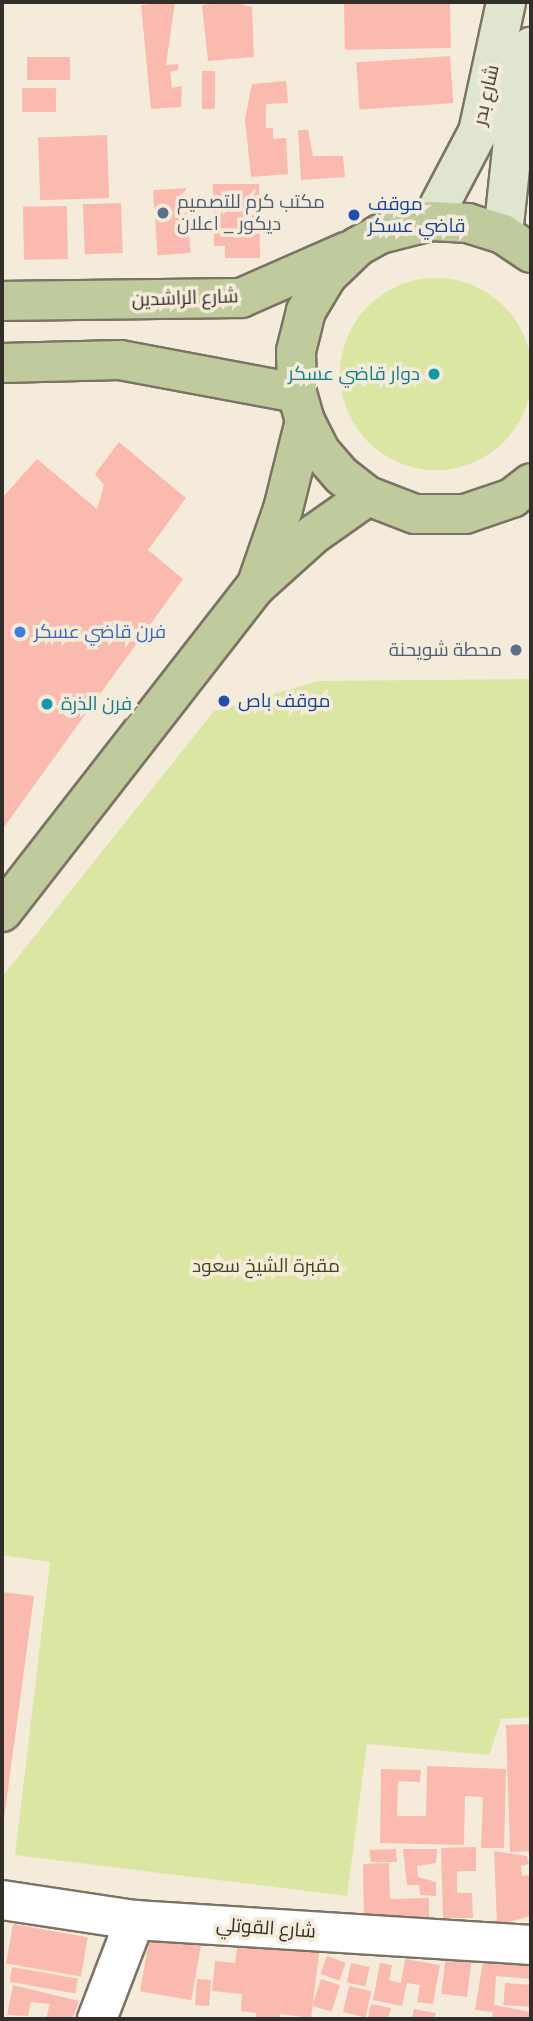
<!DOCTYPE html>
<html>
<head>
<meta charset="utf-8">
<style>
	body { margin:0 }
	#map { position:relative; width:533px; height:2021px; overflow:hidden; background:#f4ebda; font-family:"IBM Plex Sans",Cairo,sans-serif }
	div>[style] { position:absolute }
	.green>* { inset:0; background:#dce6a3 }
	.round { border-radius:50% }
	.building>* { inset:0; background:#fbbab0; transform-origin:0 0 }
	.roads { filter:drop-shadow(2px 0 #7b7364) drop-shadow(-2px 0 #7b7364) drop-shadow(0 2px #7b7364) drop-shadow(0 -2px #7b7364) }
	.street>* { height:38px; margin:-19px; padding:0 19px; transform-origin:19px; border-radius:19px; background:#fff }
	.secondary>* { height:38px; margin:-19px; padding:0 19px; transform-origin:19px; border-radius:19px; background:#dfe5ce }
	.primary>* { height:38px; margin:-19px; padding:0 19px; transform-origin:19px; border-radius:19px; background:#bfcb9c }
	.dots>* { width:19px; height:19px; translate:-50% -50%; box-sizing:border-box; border:4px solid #f4ebda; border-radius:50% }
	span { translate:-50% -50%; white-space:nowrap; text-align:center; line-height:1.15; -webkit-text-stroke:7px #f4ebda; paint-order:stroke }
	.street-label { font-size:19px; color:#322e28 }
	.service-label { font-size:19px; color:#4e5e75 }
	.left { translate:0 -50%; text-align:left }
	.right { translate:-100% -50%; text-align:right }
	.transit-label { font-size:19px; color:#164399 }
	.culture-label { font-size:19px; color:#0d838f }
	.shop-label { font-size:19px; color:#366cbe }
	.park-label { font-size:19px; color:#42481d }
	.frame { position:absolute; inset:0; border:4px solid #322e28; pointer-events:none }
</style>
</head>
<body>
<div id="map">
	<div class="green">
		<i class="round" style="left:340px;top:278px;width:192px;height:192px"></i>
		<i style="clip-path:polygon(531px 679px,531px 1717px,501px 1719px,489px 1755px,367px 1744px,347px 1896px,15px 1855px,50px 1562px,2px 1555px,2px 977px,214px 711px,319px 681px)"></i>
	</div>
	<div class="building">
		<i style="clip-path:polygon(175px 2px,166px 65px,178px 64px,178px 70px,170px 72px,172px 88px,182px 86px,181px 107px,151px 109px,141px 5px)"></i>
		<i style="clip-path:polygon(233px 2px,252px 7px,254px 57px,208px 61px,202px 5px)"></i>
		<i style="left:450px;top:2px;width:46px;height:106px;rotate:89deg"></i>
		<i style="left:450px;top:56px;width:47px;height:94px;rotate:86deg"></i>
		<i style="left:70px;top:57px;width:23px;height:43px;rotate:90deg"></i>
		<i style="left:202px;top:71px;width:13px;height:38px"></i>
		<i style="clip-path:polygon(286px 81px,288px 103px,266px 104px,266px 128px,273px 128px,273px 139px,286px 138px,288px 174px,251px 177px,245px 119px,252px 84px)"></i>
		<i style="left:22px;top:88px;width:34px;height:24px"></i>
		<i style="clip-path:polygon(298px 130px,308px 130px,313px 156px,343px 156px,345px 177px,301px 180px)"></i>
		<i style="left:107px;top:135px;width:63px;height:69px;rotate:88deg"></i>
		<i style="clip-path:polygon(213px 184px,259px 184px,260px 258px,225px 258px,225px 246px,214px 246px)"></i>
		<i style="left:186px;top:188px;width:65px;height:33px;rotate:86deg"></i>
		<i style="left:121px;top:203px;width:50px;height:38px;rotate:88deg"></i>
		<i style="left:67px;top:206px;width:53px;height:44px;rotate:89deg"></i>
		<i style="clip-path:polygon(119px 442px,186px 498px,148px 550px,183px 579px,2px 830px,2px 498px,37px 459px,97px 509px,104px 485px,95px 474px)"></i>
		<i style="clip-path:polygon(2px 1592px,34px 1596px,3px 1826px,2px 1826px)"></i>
		<i style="clip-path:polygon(531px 1724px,531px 1851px,510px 1852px,506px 1725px)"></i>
		<i style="clip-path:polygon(427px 1766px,506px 1769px,504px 1848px,481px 1848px,483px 1797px,465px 1796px,464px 1845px,380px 1843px,381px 1769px,421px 1770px,420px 1782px,398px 1781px,397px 1816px,426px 1816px)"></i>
		<i style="clip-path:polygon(476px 1847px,476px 1871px,457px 1871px,457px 1893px,472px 1893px,473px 1918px,443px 1918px,441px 1848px)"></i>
		<i style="clip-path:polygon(396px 1849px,397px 1862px,371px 1862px,369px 1850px)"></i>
		<i style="clip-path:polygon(403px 1849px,437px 1849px,436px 1863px,417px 1866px,418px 1877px,436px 1882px,436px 1896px,420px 1895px,419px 1885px,407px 1885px)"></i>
		<i style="clip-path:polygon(494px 1851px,527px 1856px,529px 1864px,521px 1866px,522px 1876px,530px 1875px,531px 1916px,497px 1925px)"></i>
		<i style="clip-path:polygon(389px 1863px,390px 1899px,429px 1898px,429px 1919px,364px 1921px,363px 1864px)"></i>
		<i style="left:13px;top:1924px;width:76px;height:40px;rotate:10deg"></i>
		<i style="left:150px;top:1935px;width:52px;height:57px;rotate:10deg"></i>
		<i style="clip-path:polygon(238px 1943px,319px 1953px,311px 2018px,280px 2014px,279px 2019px,255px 2019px,256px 2013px,241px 2011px,242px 1994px,212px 1991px,215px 1961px,235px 1963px)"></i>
		<i style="left:446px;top:1955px;width:26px;height:39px;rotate:7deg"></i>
		<i style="left:327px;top:1956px;width:20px;height:19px;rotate:20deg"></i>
		<i style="clip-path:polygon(531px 1957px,530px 1979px,496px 1976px,494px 2005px,531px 2012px,531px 2019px,492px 2019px,493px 2012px,475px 2010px,483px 1961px)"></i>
		<i style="clip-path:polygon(405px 1959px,440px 1965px,433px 2004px,417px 2002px,420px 1985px,407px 1983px,402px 2006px,373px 2000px,380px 1963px,392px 1965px,389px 1980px,401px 1983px)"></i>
		<i style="left:351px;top:1963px;width:19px;height:20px;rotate:12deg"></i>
		<i style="left:12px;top:1967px;width:67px;height:15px;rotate:10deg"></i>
		<i style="left:197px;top:1979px;width:14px;height:26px;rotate:4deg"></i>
		<i style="left:321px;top:1979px;width:20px;height:28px;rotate:18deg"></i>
		<i style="left:505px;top:1983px;width:26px;height:22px;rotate:4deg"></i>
		<i style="clip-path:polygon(13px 1985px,79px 2001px,72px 2019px,46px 2019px,50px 2004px,31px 2002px,28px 2016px,7px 2015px)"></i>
		<i style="left:349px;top:1986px;width:23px;height:27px;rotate:13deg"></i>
		<i style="clip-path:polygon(371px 2004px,391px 2008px,388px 2019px,368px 2019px)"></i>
		<i style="clip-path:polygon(414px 2009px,436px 2013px,434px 2019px,412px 2019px)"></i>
	</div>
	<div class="roads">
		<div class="street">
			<i style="left:2px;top:1900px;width:134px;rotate:8.6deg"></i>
			<i style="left:135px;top:1920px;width:397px;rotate:3.6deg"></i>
			<i style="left:97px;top:2019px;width:106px;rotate:-69deg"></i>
		</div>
		<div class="secondary">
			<i style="left:431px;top:221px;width:101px;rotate:-62.2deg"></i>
			<i style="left:478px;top:132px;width:133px;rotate:-77.8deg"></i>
			<i style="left:503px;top:234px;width:94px;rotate:-83.9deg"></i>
			<i style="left:513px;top:141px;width:96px;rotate:-79.2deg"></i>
		</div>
		<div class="primary">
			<i style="left:531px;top:253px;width:34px;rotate:-146deg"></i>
			<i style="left:503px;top:234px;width:37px;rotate:-163deg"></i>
			<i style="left:468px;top:223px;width:37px;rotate:-177deg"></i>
			<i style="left:431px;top:221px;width:53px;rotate:165.7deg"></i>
			<i style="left:380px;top:234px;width:26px;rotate:151deg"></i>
			<i style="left:357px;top:247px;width:42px;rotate:136deg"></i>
			<i style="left:327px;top:276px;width:41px;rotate:121deg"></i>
			<i style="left:306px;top:311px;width:41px;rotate:104deg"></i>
			<i style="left:296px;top:351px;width:42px;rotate:88.6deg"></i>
			<i style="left:297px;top:393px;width:29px;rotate:74deg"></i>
			<i style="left:305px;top:421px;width:34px;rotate:63deg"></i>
			<i style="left:320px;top:451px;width:33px;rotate:49deg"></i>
			<i style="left:342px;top:476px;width:33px;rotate:38deg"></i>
			<i style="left:368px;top:496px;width:50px;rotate:21deg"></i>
			<i style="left:415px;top:514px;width:50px"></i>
			<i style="left:465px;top:514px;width:50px;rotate:-18.8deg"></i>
			<i style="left:512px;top:498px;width:24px;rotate:-38deg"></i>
			<i style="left:2px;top:301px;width:239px;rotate:-0.7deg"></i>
			<i style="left:241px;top:298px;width:115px;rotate:-23.7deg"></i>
			<i style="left:2px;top:363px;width:118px;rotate:-1.5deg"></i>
			<i style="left:120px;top:360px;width:180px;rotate:10.6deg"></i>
			<i style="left:258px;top:581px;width:76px;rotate:-70.9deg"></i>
			<i style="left:283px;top:509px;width:91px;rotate:-76deg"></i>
			<i style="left:2px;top:912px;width:413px;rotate:-52.1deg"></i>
			<i style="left:256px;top:586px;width:78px;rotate:-41.9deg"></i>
			<i style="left:314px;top:534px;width:66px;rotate:-35.1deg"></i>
		</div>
	</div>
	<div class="dots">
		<i style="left:163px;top:213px;background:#5c6f8a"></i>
		<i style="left:354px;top:215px;background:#1a4fb4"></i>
		<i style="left:434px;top:374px;background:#0f9aa8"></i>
		<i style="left:20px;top:632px;background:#3f7fe0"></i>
		<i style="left:516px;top:650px;background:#5c6f8a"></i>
		<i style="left:224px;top:701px;background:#1a4fb4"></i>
		<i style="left:47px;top:704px;background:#0f9aa8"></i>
	</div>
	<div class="street-label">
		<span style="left:486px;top:95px;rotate:-77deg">شارع بدر</span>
		<span style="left:185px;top:298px;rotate:-2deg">شارع الراشدين</span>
		<span style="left:266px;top:1928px;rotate:4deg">شارع القوتلي</span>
	</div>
	<div class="service-label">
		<span class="left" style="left:177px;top:213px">مكتب كرم للتصميم<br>ديكور _ اعلان</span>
		<span class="right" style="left:502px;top:650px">محطة شويحنة</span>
	</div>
	<div class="transit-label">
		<span class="left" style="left:368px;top:215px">موقف<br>قاضي عسكر</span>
		<span class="left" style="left:238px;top:701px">موقف باص</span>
	</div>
	<div class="culture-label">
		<span class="right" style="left:420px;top:374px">دوار قاضي عسكر</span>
		<span class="left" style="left:61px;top:704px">فرن الذرة</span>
	</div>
	<div class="shop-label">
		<span class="left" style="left:34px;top:632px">فرن قاضي عسكر</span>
	</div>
	<div class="park-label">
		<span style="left:266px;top:1266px">مقبرة الشيخ سعود</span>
	</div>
	<div class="frame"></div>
</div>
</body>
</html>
